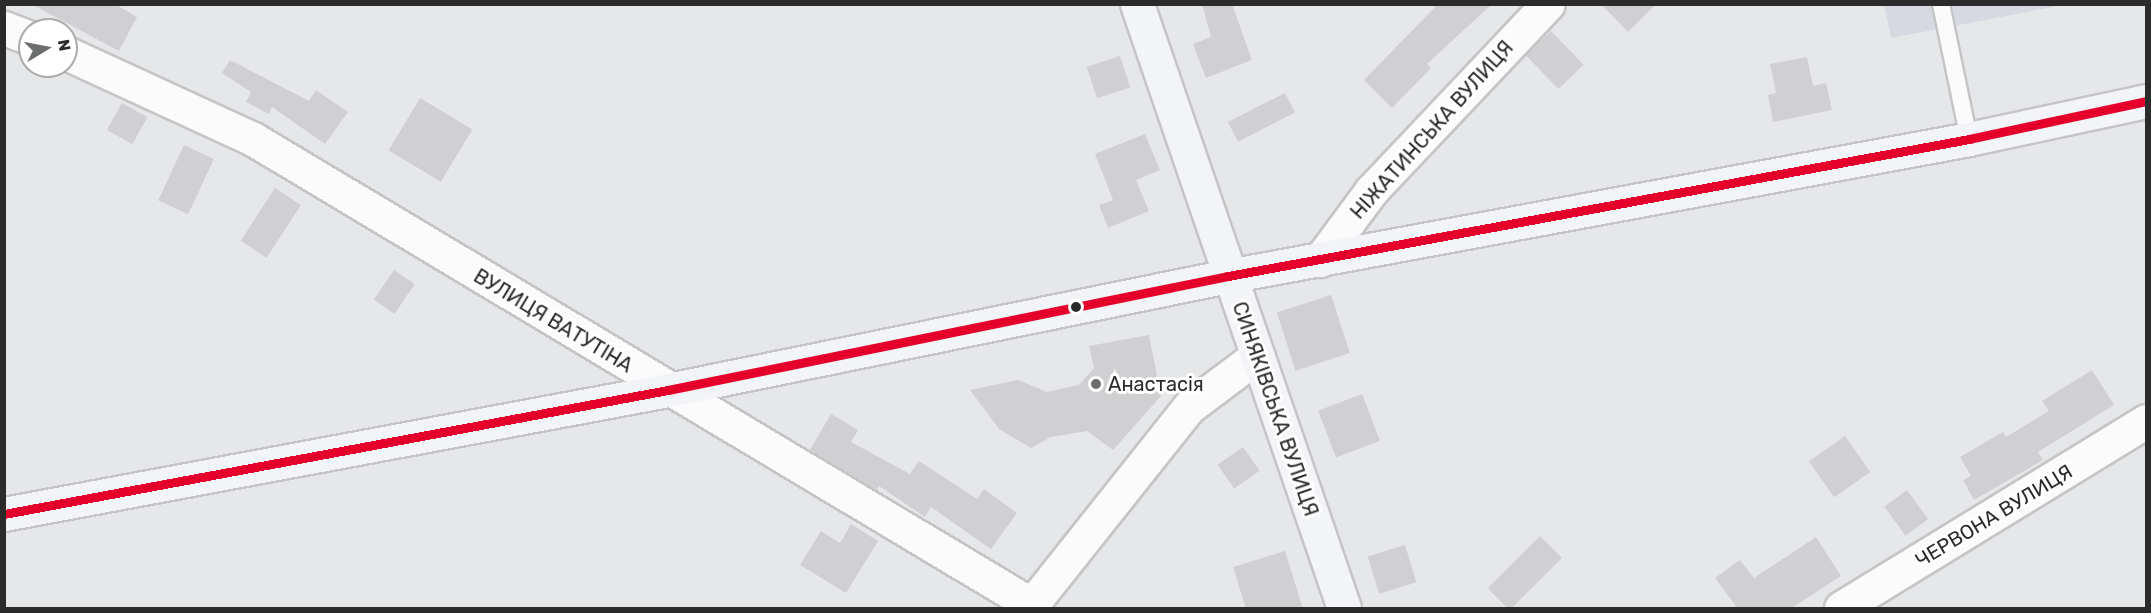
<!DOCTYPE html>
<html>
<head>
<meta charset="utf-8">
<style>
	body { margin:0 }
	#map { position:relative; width:2151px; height:613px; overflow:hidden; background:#e6e7e9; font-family:Rubik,sans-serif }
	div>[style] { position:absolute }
	.built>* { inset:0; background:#d6dae0 }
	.building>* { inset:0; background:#d0d0d2; transform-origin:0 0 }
	.roads { filter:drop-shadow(2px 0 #c5c5c7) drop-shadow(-2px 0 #c5c5c7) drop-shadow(0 2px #c5c5c7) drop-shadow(0 -2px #c5c5c7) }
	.lane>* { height:16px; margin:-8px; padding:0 8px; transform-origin:8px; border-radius:8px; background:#fbfbfc }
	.street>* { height:33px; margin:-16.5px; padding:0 16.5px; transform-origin:16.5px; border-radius:16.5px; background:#fbfbfc }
	.secondary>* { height:33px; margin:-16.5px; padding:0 16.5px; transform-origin:16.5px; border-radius:16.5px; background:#f2f4f7 }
	.bus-1>* { height:9px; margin:-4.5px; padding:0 4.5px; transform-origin:4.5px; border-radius:4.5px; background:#e4002b }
	.dots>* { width:16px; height:16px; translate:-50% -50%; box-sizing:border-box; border:3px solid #fff; border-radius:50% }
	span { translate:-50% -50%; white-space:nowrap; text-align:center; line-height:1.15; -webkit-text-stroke:6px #fff; paint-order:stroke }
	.street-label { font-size:20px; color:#2b2b2c }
	.poi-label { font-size:20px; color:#2b2b2c }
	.left { translate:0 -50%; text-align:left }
	.frame { position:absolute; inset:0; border:6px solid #2b2b2c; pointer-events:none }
	.north { position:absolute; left:18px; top:18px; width:60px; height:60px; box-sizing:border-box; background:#fff; border:2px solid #aaaaab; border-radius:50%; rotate:80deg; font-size:16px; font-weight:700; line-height:24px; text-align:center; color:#2b2b2c }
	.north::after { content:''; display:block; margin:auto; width:21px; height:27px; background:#6c6d6e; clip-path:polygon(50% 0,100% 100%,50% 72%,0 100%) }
</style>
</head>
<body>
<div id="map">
	<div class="built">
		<i style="clip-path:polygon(1884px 4px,2064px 5px,1891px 38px)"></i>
	</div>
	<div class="building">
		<i style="clip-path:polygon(31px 4px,115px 4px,137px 17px,119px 51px)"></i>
		<i style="clip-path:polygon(1202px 4px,1232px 4px,1252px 60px,1206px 78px,1193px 44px,1211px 37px)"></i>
		<i style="clip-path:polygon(1438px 4px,1492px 4px,1427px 64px,1431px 68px,1392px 108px,1364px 80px)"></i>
		<i style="clip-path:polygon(1601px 4px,1656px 4px,1628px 32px)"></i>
		<i style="left:1551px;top:31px;width:47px;height:35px;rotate:46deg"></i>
		<i style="left:1120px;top:56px;width:33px;height:35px;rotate:72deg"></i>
		<i style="clip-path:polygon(1807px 57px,1813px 86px,1826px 83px,1832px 110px,1773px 122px,1768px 95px,1776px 93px,1770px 64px)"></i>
		<i style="clip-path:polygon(230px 60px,309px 101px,316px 90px,348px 112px,325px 144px,272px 107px,269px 114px,246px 102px,251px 92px,222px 73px)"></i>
		<i style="left:1285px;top:93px;width:22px;height:64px;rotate:63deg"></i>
		<i style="left:420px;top:98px;width:61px;height:61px;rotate:31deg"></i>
		<i style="left:122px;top:103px;width:29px;height:31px;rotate:29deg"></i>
		<i style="clip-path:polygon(1145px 134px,1160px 170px,1136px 180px,1149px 211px,1108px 228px,1099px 205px,1113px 200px,1095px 154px)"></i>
		<i style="left:184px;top:145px;width:33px;height:61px;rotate:25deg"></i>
		<i style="left:275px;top:188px;width:31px;height:63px;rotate:33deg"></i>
		<i style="left:394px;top:270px;width:25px;height:36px;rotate:34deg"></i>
		<i style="left:1331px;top:295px;width:61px;height:57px;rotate:72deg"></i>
		<i style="clip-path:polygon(1149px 335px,1161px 396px,1113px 450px,1087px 431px,1051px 437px,1031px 448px,999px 429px,970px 390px,1018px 380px,1047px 392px,1079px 385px,1094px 368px,1089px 346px)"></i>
		<i style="clip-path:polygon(2092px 370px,2114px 405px,2038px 452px,2043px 460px,1974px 500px,1963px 480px,1971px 476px,1960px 457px,2003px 432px,2006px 437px,2049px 411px,2042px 401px)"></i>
		<i style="left:1362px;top:394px;width:50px;height:47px;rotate:69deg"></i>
		<i style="clip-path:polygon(831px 414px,858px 430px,851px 442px,910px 474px,919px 461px,977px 499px,984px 489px,1017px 513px,991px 549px,931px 507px,925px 517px,879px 486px,877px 490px,810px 450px)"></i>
		<i style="left:1845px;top:436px;width:44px;height:44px;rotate:55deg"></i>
		<i style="left:1243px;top:447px;width:29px;height:31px;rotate:55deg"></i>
		<i style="left:1907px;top:490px;width:36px;height:28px;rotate:54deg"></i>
		<i style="clip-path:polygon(851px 524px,878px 541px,846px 593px,800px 565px,821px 531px,840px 543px)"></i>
		<i style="left:1540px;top:536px;width:31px;height:74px;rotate:45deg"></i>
		<i style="clip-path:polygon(1816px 537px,1841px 576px,1790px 609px,1738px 609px,1715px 578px,1740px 560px,1754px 578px)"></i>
		<i style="left:1405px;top:545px;width:39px;height:39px;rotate:73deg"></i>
		<i style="clip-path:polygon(1285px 551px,1303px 609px,1246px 609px,1233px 567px)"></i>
	</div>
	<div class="roads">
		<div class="lane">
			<i style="left:1941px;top:4px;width:138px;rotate:78.3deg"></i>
		</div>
		<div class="street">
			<i style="left:4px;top:28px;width:28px;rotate:21deg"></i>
			<i style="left:66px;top:53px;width:206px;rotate:24.7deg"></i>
			<i style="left:253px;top:139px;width:908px;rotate:30.89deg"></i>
			<i style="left:1320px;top:260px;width:86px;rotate:-53.5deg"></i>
			<i style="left:1371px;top:191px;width:257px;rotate:-46.6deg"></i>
			<i style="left:1029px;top:608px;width:257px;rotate:-51.5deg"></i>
			<i style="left:1189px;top:407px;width:85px;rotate:-36.9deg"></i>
			<i style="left:1841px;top:608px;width:358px;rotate:-31.5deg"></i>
		</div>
		<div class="secondary">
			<i style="left:1137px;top:4px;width:638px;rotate:71.08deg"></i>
			<i style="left:4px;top:514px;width:675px;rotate:-10.58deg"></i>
			<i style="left:668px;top:390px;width:571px;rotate:-11.51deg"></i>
			<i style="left:1228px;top:276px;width:754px;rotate:-10.47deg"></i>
			<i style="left:1969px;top:139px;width:181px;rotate:-12.1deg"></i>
		</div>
	</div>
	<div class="bus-1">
		<i style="left:4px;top:514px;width:675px;rotate:-10.58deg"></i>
		<i style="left:668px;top:390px;width:571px;rotate:-11.51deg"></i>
		<i style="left:1228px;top:276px;width:754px;rotate:-10.47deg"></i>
		<i style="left:1969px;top:139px;width:181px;rotate:-12.1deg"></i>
	</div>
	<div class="dots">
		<i style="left:1076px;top:307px;background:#2b2b2c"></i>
		<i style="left:1096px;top:384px;background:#6c6d6e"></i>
	</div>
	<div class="street-label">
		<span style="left:1432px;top:130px;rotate:-48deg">НІЖАТИНСЬКА ВУЛИЦЯ</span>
		<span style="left:553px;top:321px;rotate:31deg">ВУЛИЦЯ ВАТУТІНА</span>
		<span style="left:1275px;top:409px;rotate:71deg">СИНЯКІВСЬКА ВУЛИЦЯ</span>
		<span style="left:1994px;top:516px;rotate:-31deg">ЧЕРВОНА ВУЛИЦЯ</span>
	</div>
	<div class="poi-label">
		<span class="left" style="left:1108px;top:384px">Анастасія</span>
	</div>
	<div class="frame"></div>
	<div class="north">N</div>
</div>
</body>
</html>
